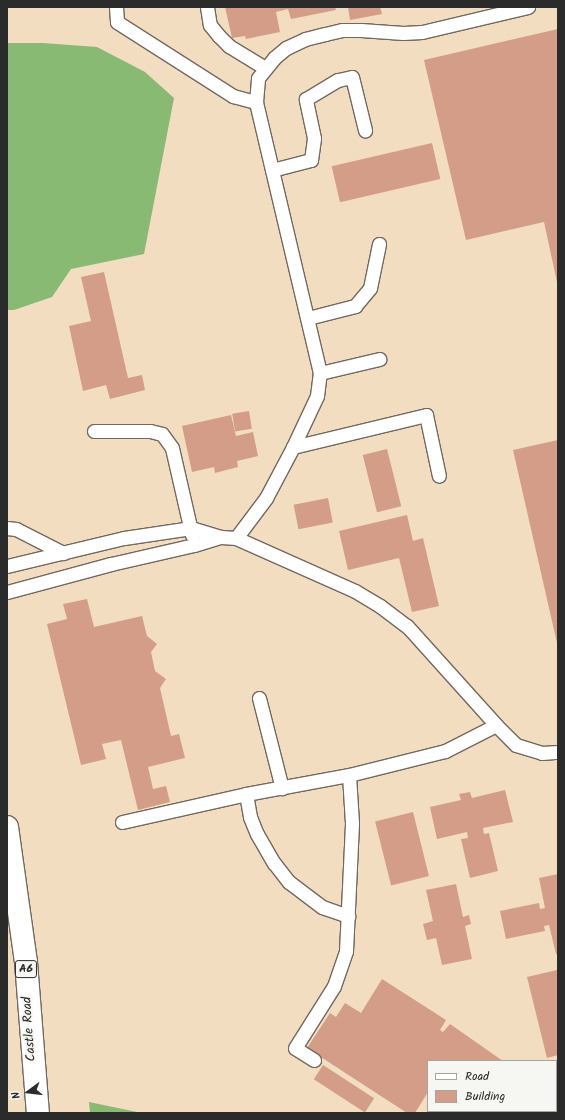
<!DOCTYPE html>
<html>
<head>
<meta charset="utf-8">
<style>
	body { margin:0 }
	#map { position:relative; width:565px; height:1120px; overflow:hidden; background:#f2ddc1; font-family:Kalam,sans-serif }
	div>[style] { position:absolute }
	.forest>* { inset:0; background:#88ba74 }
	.building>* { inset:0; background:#d39d88; transform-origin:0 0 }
	.roads { filter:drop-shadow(1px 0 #716960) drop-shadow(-1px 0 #716960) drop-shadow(0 1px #716960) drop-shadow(0 -1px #716960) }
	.service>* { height:13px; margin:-6.5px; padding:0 6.5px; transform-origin:6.5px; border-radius:6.5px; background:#fff }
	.primary>* { height:22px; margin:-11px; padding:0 11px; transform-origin:11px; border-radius:11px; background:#fff }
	span { translate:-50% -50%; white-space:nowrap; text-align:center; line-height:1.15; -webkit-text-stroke:4px #f6f6f2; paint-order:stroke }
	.shield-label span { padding:1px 3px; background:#f6f6f2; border:1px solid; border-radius:3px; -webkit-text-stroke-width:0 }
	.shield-label { font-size:12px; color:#2b2b2b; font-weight:700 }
	.street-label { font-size:13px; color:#2b2b2b }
	.frame { position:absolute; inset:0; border:8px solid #2b2b2b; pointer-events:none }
	.legend { position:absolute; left:427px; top:1060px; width:130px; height:52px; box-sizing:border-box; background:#f6f6f2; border:1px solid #a5a5a2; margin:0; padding:5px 7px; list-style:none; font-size:12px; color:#2b2b2b }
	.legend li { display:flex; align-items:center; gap:8px; height:20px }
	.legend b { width:20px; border:1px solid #a5a5a2 }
	.north { position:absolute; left:8px; top:1072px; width:40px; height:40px; -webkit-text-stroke:3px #f6f6f2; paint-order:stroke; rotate:255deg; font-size:11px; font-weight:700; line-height:16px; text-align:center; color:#2b2b2b }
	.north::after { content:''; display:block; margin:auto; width:14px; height:18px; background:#2b2b2b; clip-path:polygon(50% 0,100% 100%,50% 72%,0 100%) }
</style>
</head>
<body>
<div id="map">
	<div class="forest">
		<i style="clip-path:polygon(7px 43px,43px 43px,97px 47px,145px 72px,174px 98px,144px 254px,71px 269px,52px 297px,14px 310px,7px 310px)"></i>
		<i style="clip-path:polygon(89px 1102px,142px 1113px,90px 1113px)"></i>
	</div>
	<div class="building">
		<i style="clip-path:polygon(225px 7px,335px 7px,336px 10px,291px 19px,288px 9px,276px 12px,280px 32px,246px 39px,245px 36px,232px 38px)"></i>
		<i style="clip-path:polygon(348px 7px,380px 7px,382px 14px,350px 20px)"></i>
		<i style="clip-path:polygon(558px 29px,558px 282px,557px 282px,544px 222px,466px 240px,424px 60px)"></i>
		<i style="left:432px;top:143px;width:37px;height:103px;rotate:77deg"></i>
		<i style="clip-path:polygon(104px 272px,128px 378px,142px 375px,145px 390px,110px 399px,106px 385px,83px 391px,69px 326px,91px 321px,81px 277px)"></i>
		<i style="left:249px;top:411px;width:18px;height:17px;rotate:81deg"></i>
		<i style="clip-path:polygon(231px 415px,236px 436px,253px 432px,258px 456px,237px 461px,238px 467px,215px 473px,214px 467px,192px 472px,182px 426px)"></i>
		<i style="clip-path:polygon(558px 440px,558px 643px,557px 643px,513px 450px)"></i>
		<i style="left:387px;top:449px;width:59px;height:25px;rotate:76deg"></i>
		<i style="left:328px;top:498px;width:25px;height:35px;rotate:79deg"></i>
		<i style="clip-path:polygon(407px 515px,413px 541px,423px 538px,439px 606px,412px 612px,399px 558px,348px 570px,339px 531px)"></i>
		<i style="clip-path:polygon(87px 599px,94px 627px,142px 616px,147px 636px,157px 644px,151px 652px,155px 671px,166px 679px,160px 688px,171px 736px,179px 734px,185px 758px,148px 767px,153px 789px,166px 786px,170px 802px,138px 810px,121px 740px,102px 744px,106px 759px,81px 765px,47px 624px,67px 619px,63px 604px)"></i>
		<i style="clip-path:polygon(505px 790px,513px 822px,483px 828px,484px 834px,489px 833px,498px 871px,470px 878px,461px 839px,468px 838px,467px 832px,437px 839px,430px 807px,461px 800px,459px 794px,470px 792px,472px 798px)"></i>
		<i style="left:413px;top:812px;width:66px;height:39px;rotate:76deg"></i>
		<i style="clip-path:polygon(558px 874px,558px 954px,556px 954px,549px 925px,544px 926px,545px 931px,506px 939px,500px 911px,539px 903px,540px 909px,545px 908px,539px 878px)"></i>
		<i style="clip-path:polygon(456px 884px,463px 917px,469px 915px,471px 924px,465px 926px,472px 959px,442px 965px,436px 938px,427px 940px,423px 924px,433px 921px,426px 890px)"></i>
		<i style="clip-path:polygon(557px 970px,558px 1055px,547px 1058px,527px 977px)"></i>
		<i style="clip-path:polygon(382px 979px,446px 1020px,440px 1030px,443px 1032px,450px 1024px,503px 1061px,428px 1061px,428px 1092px,415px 1113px,407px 1113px,307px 1048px,330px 1013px,336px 1017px,345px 1003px,361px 1013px)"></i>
		<i style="left:323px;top:1065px;width:61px;height:17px;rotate:33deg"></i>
	</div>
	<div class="roads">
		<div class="service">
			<i style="left:116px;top:7px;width:15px;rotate:86deg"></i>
			<i style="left:117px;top:22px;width:138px;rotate:32.5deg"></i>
			<i style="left:233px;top:96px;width:24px;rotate:15deg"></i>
			<i style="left:207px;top:7px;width:18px;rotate:81deg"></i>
			<i style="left:210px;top:25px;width:14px;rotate:51deg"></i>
			<i style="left:219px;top:36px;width:14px;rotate:45deg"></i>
			<i style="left:229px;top:46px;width:42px;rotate:31.4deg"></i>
			<i style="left:272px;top:170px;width:40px;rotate:-14.4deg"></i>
			<i style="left:311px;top:160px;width:22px;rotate:-82deg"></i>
			<i style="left:314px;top:138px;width:40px;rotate:-102deg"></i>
			<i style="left:306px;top:99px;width:37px;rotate:-31deg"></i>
			<i style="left:338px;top:80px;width:14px;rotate:-12deg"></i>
			<i style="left:352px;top:77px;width:55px;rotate:76.2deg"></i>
			<i style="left:308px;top:318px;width:49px;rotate:-14.3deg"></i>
			<i style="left:355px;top:306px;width:23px;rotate:-50deg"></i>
			<i style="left:370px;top:288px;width:45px;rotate:-78.4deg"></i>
			<i style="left:320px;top:373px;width:61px;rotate:-13.3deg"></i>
			<i style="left:94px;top:431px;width:56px"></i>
			<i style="left:150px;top:431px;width:12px;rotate:14deg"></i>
			<i style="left:162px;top:434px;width:17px;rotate:54deg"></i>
			<i style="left:172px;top:448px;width:89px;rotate:77.1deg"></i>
			<i style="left:293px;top:447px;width:137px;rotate:-13.5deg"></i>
			<i style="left:426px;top:415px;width:62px;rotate:78deg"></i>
			<i style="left:7px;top:528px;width:9px;rotate:6deg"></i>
			<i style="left:16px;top:529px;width:53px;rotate:27.1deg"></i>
			<i style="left:236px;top:538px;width:50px;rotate:-53.1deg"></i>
			<i style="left:266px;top:498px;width:58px;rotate:-62.1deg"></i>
			<i style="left:293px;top:447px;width:56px;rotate:-64.8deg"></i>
			<i style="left:317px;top:396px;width:23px;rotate:-83deg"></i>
			<i style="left:320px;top:373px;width:278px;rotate:-103.3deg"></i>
			<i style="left:256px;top:102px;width:24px;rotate:-85deg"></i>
			<i style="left:258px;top:78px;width:26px;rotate:-51deg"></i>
			<i style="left:274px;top:58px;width:16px;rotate:-40deg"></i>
			<i style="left:286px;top:48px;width:21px;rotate:-25deg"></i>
			<i style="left:305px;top:39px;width:21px;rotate:-14deg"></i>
			<i style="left:325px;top:34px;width:17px;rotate:-13deg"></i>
			<i style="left:342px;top:30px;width:19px"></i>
			<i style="left:361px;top:30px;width:42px;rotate:4.1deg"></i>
			<i style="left:403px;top:33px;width:19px;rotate:-3deg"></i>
			<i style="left:422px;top:32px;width:109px;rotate:-13.3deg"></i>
			<i style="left:7px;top:566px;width:120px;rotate:-13.5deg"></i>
			<i style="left:124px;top:538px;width:68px;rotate:-8.5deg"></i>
			<i style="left:191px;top:528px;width:31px;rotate:17deg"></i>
			<i style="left:221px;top:537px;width:15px;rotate:4deg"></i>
			<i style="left:236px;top:538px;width:130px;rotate:24deg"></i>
			<i style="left:355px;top:591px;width:29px;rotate:31deg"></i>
			<i style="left:380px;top:606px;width:34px;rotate:37deg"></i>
			<i style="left:407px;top:626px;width:133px;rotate:48deg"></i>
			<i style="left:496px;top:725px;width:28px;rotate:45deg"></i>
			<i style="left:516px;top:745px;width:27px;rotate:17deg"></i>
			<i style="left:542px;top:753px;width:16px;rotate:-4deg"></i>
			<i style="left:7px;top:592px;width:108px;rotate:-15.1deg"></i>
			<i style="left:111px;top:564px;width:85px;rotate:-12.9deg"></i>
			<i style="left:194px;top:545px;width:28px;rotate:-17deg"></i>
			<i style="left:259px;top:698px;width:93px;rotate:75.7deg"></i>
			<i style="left:246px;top:794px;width:23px;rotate:80deg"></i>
			<i style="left:250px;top:817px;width:18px;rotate:68deg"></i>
			<i style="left:257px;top:834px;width:34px;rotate:60deg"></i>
			<i style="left:274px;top:863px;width:24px;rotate:52deg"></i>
			<i style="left:289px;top:882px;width:41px;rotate:37.1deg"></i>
			<i style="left:322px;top:907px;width:28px;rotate:19deg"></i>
			<i style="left:122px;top:822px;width:127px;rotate:-12.7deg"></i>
			<i style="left:246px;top:794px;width:105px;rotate:-10.5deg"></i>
			<i style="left:349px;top:775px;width:99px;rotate:-14deg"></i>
			<i style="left:445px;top:751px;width:57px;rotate:-27deg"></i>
			<i style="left:314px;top:1060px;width:22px;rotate:-148deg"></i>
			<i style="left:295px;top:1048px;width:73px;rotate:-57.8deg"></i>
			<i style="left:334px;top:986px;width:37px;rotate:-71deg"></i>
			<i style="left:346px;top:951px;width:128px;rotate:-87.3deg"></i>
			<i style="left:352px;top:823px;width:48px;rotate:-93.6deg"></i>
		</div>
		<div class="primary">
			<i style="left:7px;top:827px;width:136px;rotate:82deg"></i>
			<i style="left:26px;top:962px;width:151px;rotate:85.5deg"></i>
		</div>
	</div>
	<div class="shield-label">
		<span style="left:26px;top:969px">A6</span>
	</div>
	<div class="street-label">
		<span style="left:30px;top:1029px;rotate:-94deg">Castle Road</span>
	</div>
	<div class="frame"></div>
	<ul class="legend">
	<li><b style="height:5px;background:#fff"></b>Road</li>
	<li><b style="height:11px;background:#d39d88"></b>Building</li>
	</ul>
	<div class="north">N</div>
</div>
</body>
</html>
